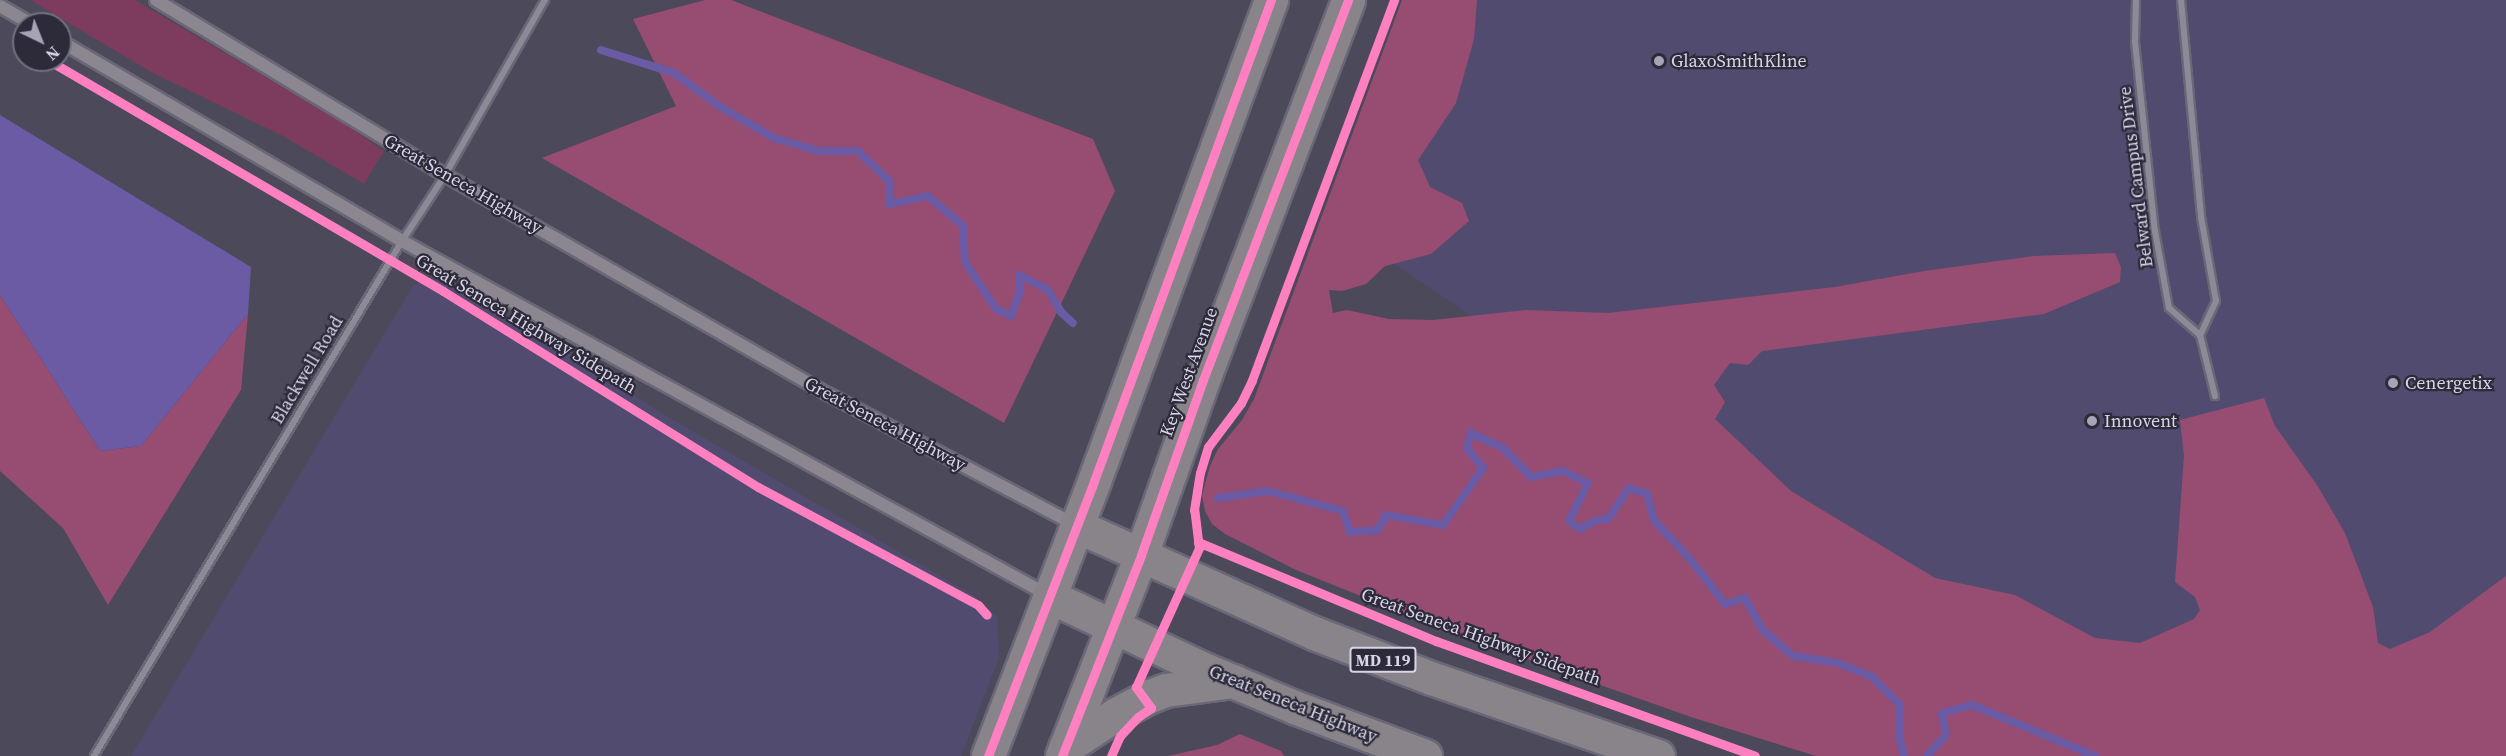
<!DOCTYPE html>
<html>
<head>
<meta charset="utf-8">
<style>
	body { margin:0 }
	#map { position:relative; width:2506px; height:756px; overflow:hidden; background:#4c495a; font-family:"Source Serif 4",serif }
	div>[style] { position:absolute }
	.built>* { inset:0; background:#524b70 }
	.green>* { inset:0; background:#7d3b5d }
	.forest>* { inset:0; background:#974d72 }
	.water>* { inset:0; background:#6b5aa4 }
	.stream>* { height:8px; margin:-4px; padding:0 4px; transform-origin:4px; border-radius:4px; background:#6b5aa4 }
	.roads { filter:drop-shadow(2px 0 #6a6777) drop-shadow(-2px 0 #6a6777) drop-shadow(0 2px #6a6777) drop-shadow(0 -2px #6a6777) }
	.minor>* { height:6px; margin:-3px; padding:0 3px; transform-origin:3px; border-radius:3px; background:#8d8a98 }
	.secondary>* { height:12px; margin:-6px; padding:0 6px; transform-origin:6px; border-radius:6px; background:#8b8690 }
	.primary>* { height:33px; margin:-16.5px; padding:0 16.5px; transform-origin:16.5px; border-radius:16.5px; background:#89838a }
	.cycleway>* { height:9px; margin:-4.5px; padding:0 4.5px; transform-origin:4.5px; border-radius:4.5px; background:#ff80c0 }
	.dots>* { width:16px; height:16px; translate:-50% -50%; box-sizing:border-box; border:3px solid #2d2b3a; border-radius:50% }
	span { translate:-50% -50%; white-space:nowrap; text-align:center; line-height:1.15; -webkit-text-stroke:4.5px #2d2b3a; paint-order:stroke }
	.shield-label span { padding:2px 4px; background:#2d2b3a; border:2px solid; border-radius:4px; -webkit-text-stroke-width:0 }
	.shield-label { font-size:16px; color:#d8d5e9; font-weight:700 }
	.poi-label { font-size:18px; color:#d8d5e9 }
	.left { translate:0 -50%; text-align:left }
	.street-label { font-size:18px; color:#d8d5e9 }
	.north { position:absolute; left:12px; top:12px; width:60px; height:60px; box-sizing:border-box; background:#2d2b3a; border:2px solid #716f80; border-radius:50%; rotate:137deg; font-size:16px; font-weight:700; line-height:24px; text-align:center; color:#d8d5e9 }
	.north::after { content:''; display:block; margin:auto; width:21px; height:27px; background:#a7a4b7; clip-path:polygon(50% 0,100% 100%,50% 72%,0 100%) }
</style>
</head>
<body>
<div id="map">
	<div class="built">
		<i style="clip-path:polygon(1427px 0,2506px 0,2506px 676px,2099px 739px,1341px 228px)"></i>
		<i style="clip-path:polygon(432px 277px,447px 278px,665px 415px,976px 597px,997px 617px,999px 658px,961px 756px,131px 756px,413px 286px)"></i>
	</div>
	<div class="green">
		<i style="clip-path:polygon(30px 0,135px 0,343px 123px,384px 151px,364px 184px,283px 136px,151px 72px)"></i>
	</div>
	<div class="forest">
		<i style="clip-path:polygon(705px 0,731px 0,1093px 139px,1115px 191px,1004px 423px,542px 158px,676px 106px,633px 19px)"></i>
		<i style="clip-path:polygon(1402px 0,1477px 0,1474px 39px,1456px 103px,1418px 160px,1430px 187px,1462px 203px,1469px 221px,1431px 254px,1385px 266px,1366px 284px,1342px 291px,1329px 290px,1333px 313px,1347px 310px,1389px 319px,1433px 320px,1526px 310px,1608px 313px,1835px 287px,1924px 271px,2034px 256px,2115px 253px,2121px 267px,2120px 282px,2044px 314px,1762px 351px,1748px 365px,1730px 363px,1714px 385px,1725px 402px,1715px 419px,1791px 491px,1935px 578px,2015px 595px,2095px 638px,2140px 643px,2194px 619px,2200px 610px,2195px 597px,2175px 582px,2184px 456px,2180px 420px,2264px 398px,2275px 426px,2317px 485px,2345px 533px,2373px 607px,2378px 643px,2390px 649px,2430px 632px,2506px 576px,2506px 756px,1816px 756px,1691px 717px,1453px 633px,1296px 570px,1225px 534px,1212px 524px,1205px 511px,1202px 495px,1210px 466px,1218px 449px,1242px 420px,1254px 399px)"></i>
		<i style="clip-path:polygon(0 295px,100px 451px,141px 446px,248px 314px,241px 390px,108px 605px,63px 528px,0 471px)"></i>
		<i style="clip-path:polygon(1240px 734px,1281px 751px,1284px 756px,1168px 756px,1217px 745px)"></i>
	</div>
	<div class="water">
		<i style="clip-path:polygon(0 115px,251px 267px,248px 314px,141px 446px,100px 451px,0 295px)"></i>
	</div>
	<div class="stream">
		<i style="left:601px;top:50px;width:77px;rotate:17.5deg"></i>
		<i style="left:674px;top:73px;width:56px;rotate:36.3deg"></i>
		<i style="left:719px;top:106px;width:64px;rotate:30.2deg"></i>
		<i style="left:774px;top:138px;width:47px;rotate:16.1deg"></i>
		<i style="left:819px;top:151px;width:39px"></i>
		<i style="left:858px;top:151px;width:43px;rotate:44.1deg"></i>
		<i style="left:889px;top:181px;width:23px;rotate:88deg"></i>
		<i style="left:890px;top:204px;width:39px;rotate:-12deg"></i>
		<i style="left:928px;top:196px;width:46px;rotate:40.6deg"></i>
		<i style="left:963px;top:226px;width:36px;rotate:87deg"></i>
		<i style="left:965px;top:262px;width:56px;rotate:56.6deg"></i>
		<i style="left:996px;top:309px;width:17px;rotate:25deg"></i>
		<i style="left:1011px;top:316px;width:23px;rotate:-70deg"></i>
		<i style="left:1019px;top:294px;width:19px;rotate:-90deg"></i>
		<i style="left:1019px;top:275px;width:33px;rotate:27deg"></i>
		<i style="left:1048px;top:290px;width:26px;rotate:59deg"></i>
		<i style="left:1061px;top:312px;width:16px;rotate:43deg"></i>
		<i style="left:1218px;top:498px;width:50px;rotate:-8deg"></i>
		<i style="left:1268px;top:491px;width:78px;rotate:14.9deg"></i>
		<i style="left:1343px;top:511px;width:22px;rotate:72deg"></i>
		<i style="left:1350px;top:532px;width:28px;rotate:-4deg"></i>
		<i style="left:1378px;top:530px;width:17px;rotate:-62deg"></i>
		<i style="left:1386px;top:515px;width:58px;rotate:10deg"></i>
		<i style="left:1443px;top:525px;width:70px;rotate:-54.9deg"></i>
		<i style="left:1483px;top:468px;width:26px;rotate:-129deg"></i>
		<i style="left:1467px;top:448px;width:16px;rotate:-75deg"></i>
		<i style="left:1471px;top:433px;width:35px;rotate:25deg"></i>
		<i style="left:1503px;top:448px;width:40px;rotate:46deg"></i>
		<i style="left:1531px;top:477px;width:33px;rotate:-11deg"></i>
		<i style="left:1563px;top:471px;width:28px;rotate:26deg"></i>
		<i style="left:1588px;top:483px;width:42px;rotate:116.6deg"></i>
		<i style="left:1569px;top:521px;width:14px;rotate:36deg"></i>
		<i style="left:1580px;top:529px;width:19px;rotate:-28deg"></i>
		<i style="left:1597px;top:520px;width:11px;rotate:-5deg"></i>
		<i style="left:1608px;top:519px;width:37px;rotate:-56deg"></i>
		<i style="left:1629px;top:488px;width:19px;rotate:18deg"></i>
		<i style="left:1647px;top:494px;width:27px;rotate:75deg"></i>
		<i style="left:1654px;top:520px;width:53px;rotate:47.3deg"></i>
		<i style="left:1690px;top:559px;width:57px;rotate:52.1deg"></i>
		<i style="left:1725px;top:604px;width:21px;rotate:-17deg"></i>
		<i style="left:1745px;top:598px;width:37px;rotate:61deg"></i>
		<i style="left:1763px;top:630px;width:40px;rotate:41deg"></i>
		<i style="left:1793px;top:656px;width:46px;rotate:8.8deg"></i>
		<i style="left:1838px;top:663px;width:35px;rotate:22deg"></i>
		<i style="left:1871px;top:676px;width:40px;rotate:45deg"></i>
		<i style="left:1899px;top:704px;width:31px;rotate:90deg"></i>
		<i style="left:1899px;top:735px;width:22px;rotate:77deg"></i>
		<i style="left:1927px;top:756px;width:28px;rotate:-48deg"></i>
		<i style="left:1946px;top:735px;width:22px;rotate:-100deg"></i>
		<i style="left:1942px;top:713px;width:31px;rotate:-15deg"></i>
		<i style="left:1972px;top:705px;width:133px;rotate:22.5deg"></i>
	</div>
	<div class="roads">
		<div class="minor">
			<i style="left:2136px;top:0;width:42px;rotate:91.4deg"></i>
			<i style="left:2135px;top:42px;width:190px;rotate:84deg"></i>
			<i style="left:2155px;top:231px;width:78px;rotate:79.7deg"></i>
			<i style="left:2169px;top:308px;width:41px;rotate:41.1deg"></i>
			<i style="left:2200px;top:335px;width:63px;rotate:76.2deg"></i>
			<i style="left:2181px;top:0;width:218px;rotate:84.7deg"></i>
			<i style="left:2201px;top:217px;width:85px;rotate:79.9deg"></i>
			<i style="left:2216px;top:301px;width:38px;rotate:115deg"></i>
			<i style="left:94px;top:756px;width:600px;rotate:-59.12deg"></i>
			<i style="left:402px;top:241px;width:79px;rotate:-56.9deg"></i>
			<i style="left:445px;top:175px;width:202px;rotate:-60.3deg"></i>
		</div>
		<div class="secondary">
			<i style="left:156px;top:0;width:338px;rotate:31.2deg"></i>
			<i style="left:445px;top:175px;width:441px;rotate:29.8deg"></i>
			<i style="left:828px;top:394px;width:280px;rotate:27.9deg"></i>
			<i style="left:0;top:6px;width:36px;rotate:30deg"></i>
			<i style="left:60px;top:41px;width:396px;rotate:30.3deg"></i>
			<i style="left:402px;top:241px;width:737px;rotate:28.72deg"></i>
		</div>
		<div class="primary">
			<i style="left:1077px;top:526px;width:260px;rotate:24.3deg"></i>
			<i style="left:1314px;top:633px;width:125px;rotate:21deg"></i>
			<i style="left:1431px;top:678px;width:240px;rotate:19deg"></i>
			<i style="left:1049px;top:596px;width:166px;rotate:25.3deg"></i>
			<i style="left:1199px;top:667px;width:103px;rotate:22.8deg"></i>
			<i style="left:1294px;top:707px;width:140px;rotate:20.5deg"></i>
			<i style="left:1065px;top:748px;width:61px;rotate:-33.7deg"></i>
			<i style="left:1116px;top:714px;width:38px;rotate:-28deg"></i>
			<i style="left:1150px;top:696px;width:17px;rotate:-21deg"></i>
			<i style="left:1166px;top:690px;width:68px;rotate:-7.7deg"></i>
			<i style="left:988px;top:756px;width:295px;rotate:-68.9deg"></i>
			<i style="left:1094px;top:481px;width:513px;rotate:-69.8deg"></i>
			<i style="left:1062px;top:756px;width:216px;rotate:-68.5deg"></i>
			<i style="left:1141px;top:555px;width:186px;rotate:-70.5deg"></i>
			<i style="left:1203px;top:380px;width:407px;rotate:-69.1deg"></i>
		</div>
	</div>
	<div class="cycleway">
		<i style="left:48px;top:60px;width:458px;rotate:30.3deg"></i>
		<i style="left:443px;top:291px;width:371px;rotate:31.9deg"></i>
		<i style="left:758px;top:487px;width:250px;rotate:28.2deg"></i>
		<i style="left:978px;top:605px;width:13px;rotate:48deg"></i>
		<i style="left:1198px;top:542px;width:258px;rotate:22.6deg"></i>
		<i style="left:1436px;top:641px;width:339px;rotate:19.8deg"></i>
		<i style="left:988px;top:756px;width:295px;rotate:-68.9deg"></i>
		<i style="left:1094px;top:481px;width:513px;rotate:-69.8deg"></i>
		<i style="left:1062px;top:756px;width:216px;rotate:-68.5deg"></i>
		<i style="left:1141px;top:555px;width:186px;rotate:-70.5deg"></i>
		<i style="left:1203px;top:380px;width:407px;rotate:-69.1deg"></i>
		<i style="left:1111px;top:756px;width:22px;rotate:-66deg"></i>
		<i style="left:1120px;top:736px;width:26px;rotate:-47deg"></i>
		<i style="left:1138px;top:717px;width:16px;rotate:-35deg"></i>
		<i style="left:1151px;top:708px;width:26px;rotate:-126deg"></i>
		<i style="left:1136px;top:687px;width:153px;rotate:-65.6deg"></i>
		<i style="left:1199px;top:548px;width:38px;rotate:-97deg"></i>
		<i style="left:1194px;top:510px;width:37px;rotate:-81deg"></i>
		<i style="left:1200px;top:473px;width:27px;rotate:-73deg"></i>
		<i style="left:1208px;top:447px;width:55px;rotate:-53.1deg"></i>
		<i style="left:1241px;top:403px;width:25px;rotate:-64deg"></i>
		<i style="left:1252px;top:380px;width:406px;rotate:-69.5deg"></i>
	</div>
	<div class="dots">
		<i style="left:1659px;top:61px;background:#a7a4b7"></i>
		<i style="left:2393px;top:383px;background:#a7a4b7"></i>
		<i style="left:2092px;top:421px;background:#a7a4b7"></i>
	</div>
	<div class="shield-label">
		<span style="left:1383px;top:660px">MD 119</span>
	</div>
	<div class="poi-label">
		<span class="left" style="left:1671px;top:61px">GlaxoSmithKline</span>
		<span class="left" style="left:2405px;top:383px">Cenergetix</span>
		<span class="left" style="left:2104px;top:421px">Innovent</span>
	</div>
	<div class="street-label">
		<span style="left:2136px;top:177px;rotate:-97deg">Belward Campus Drive</span>
		<span style="left:463px;top:184px;rotate:30deg">Great Seneca Highway</span>
		<span style="left:526px;top:324px;rotate:31deg">Great Seneca Highway Sidepath</span>
		<span style="left:307px;top:370px;rotate:-59deg">Blackwell Road</span>
		<span style="left:1189px;top:372px;rotate:-70deg">Key West Avenue</span>
		<span style="left:885px;top:424px;rotate:28deg">Great Seneca Highway</span>
		<span style="left:1481px;top:637px;rotate:20deg">Great Seneca Highway Sidepath</span>
		<span style="left:1293px;top:704px;rotate:22deg">Great Seneca Highway</span>
	</div>
	<div class="north">N</div>
</div>
</body>
</html>
